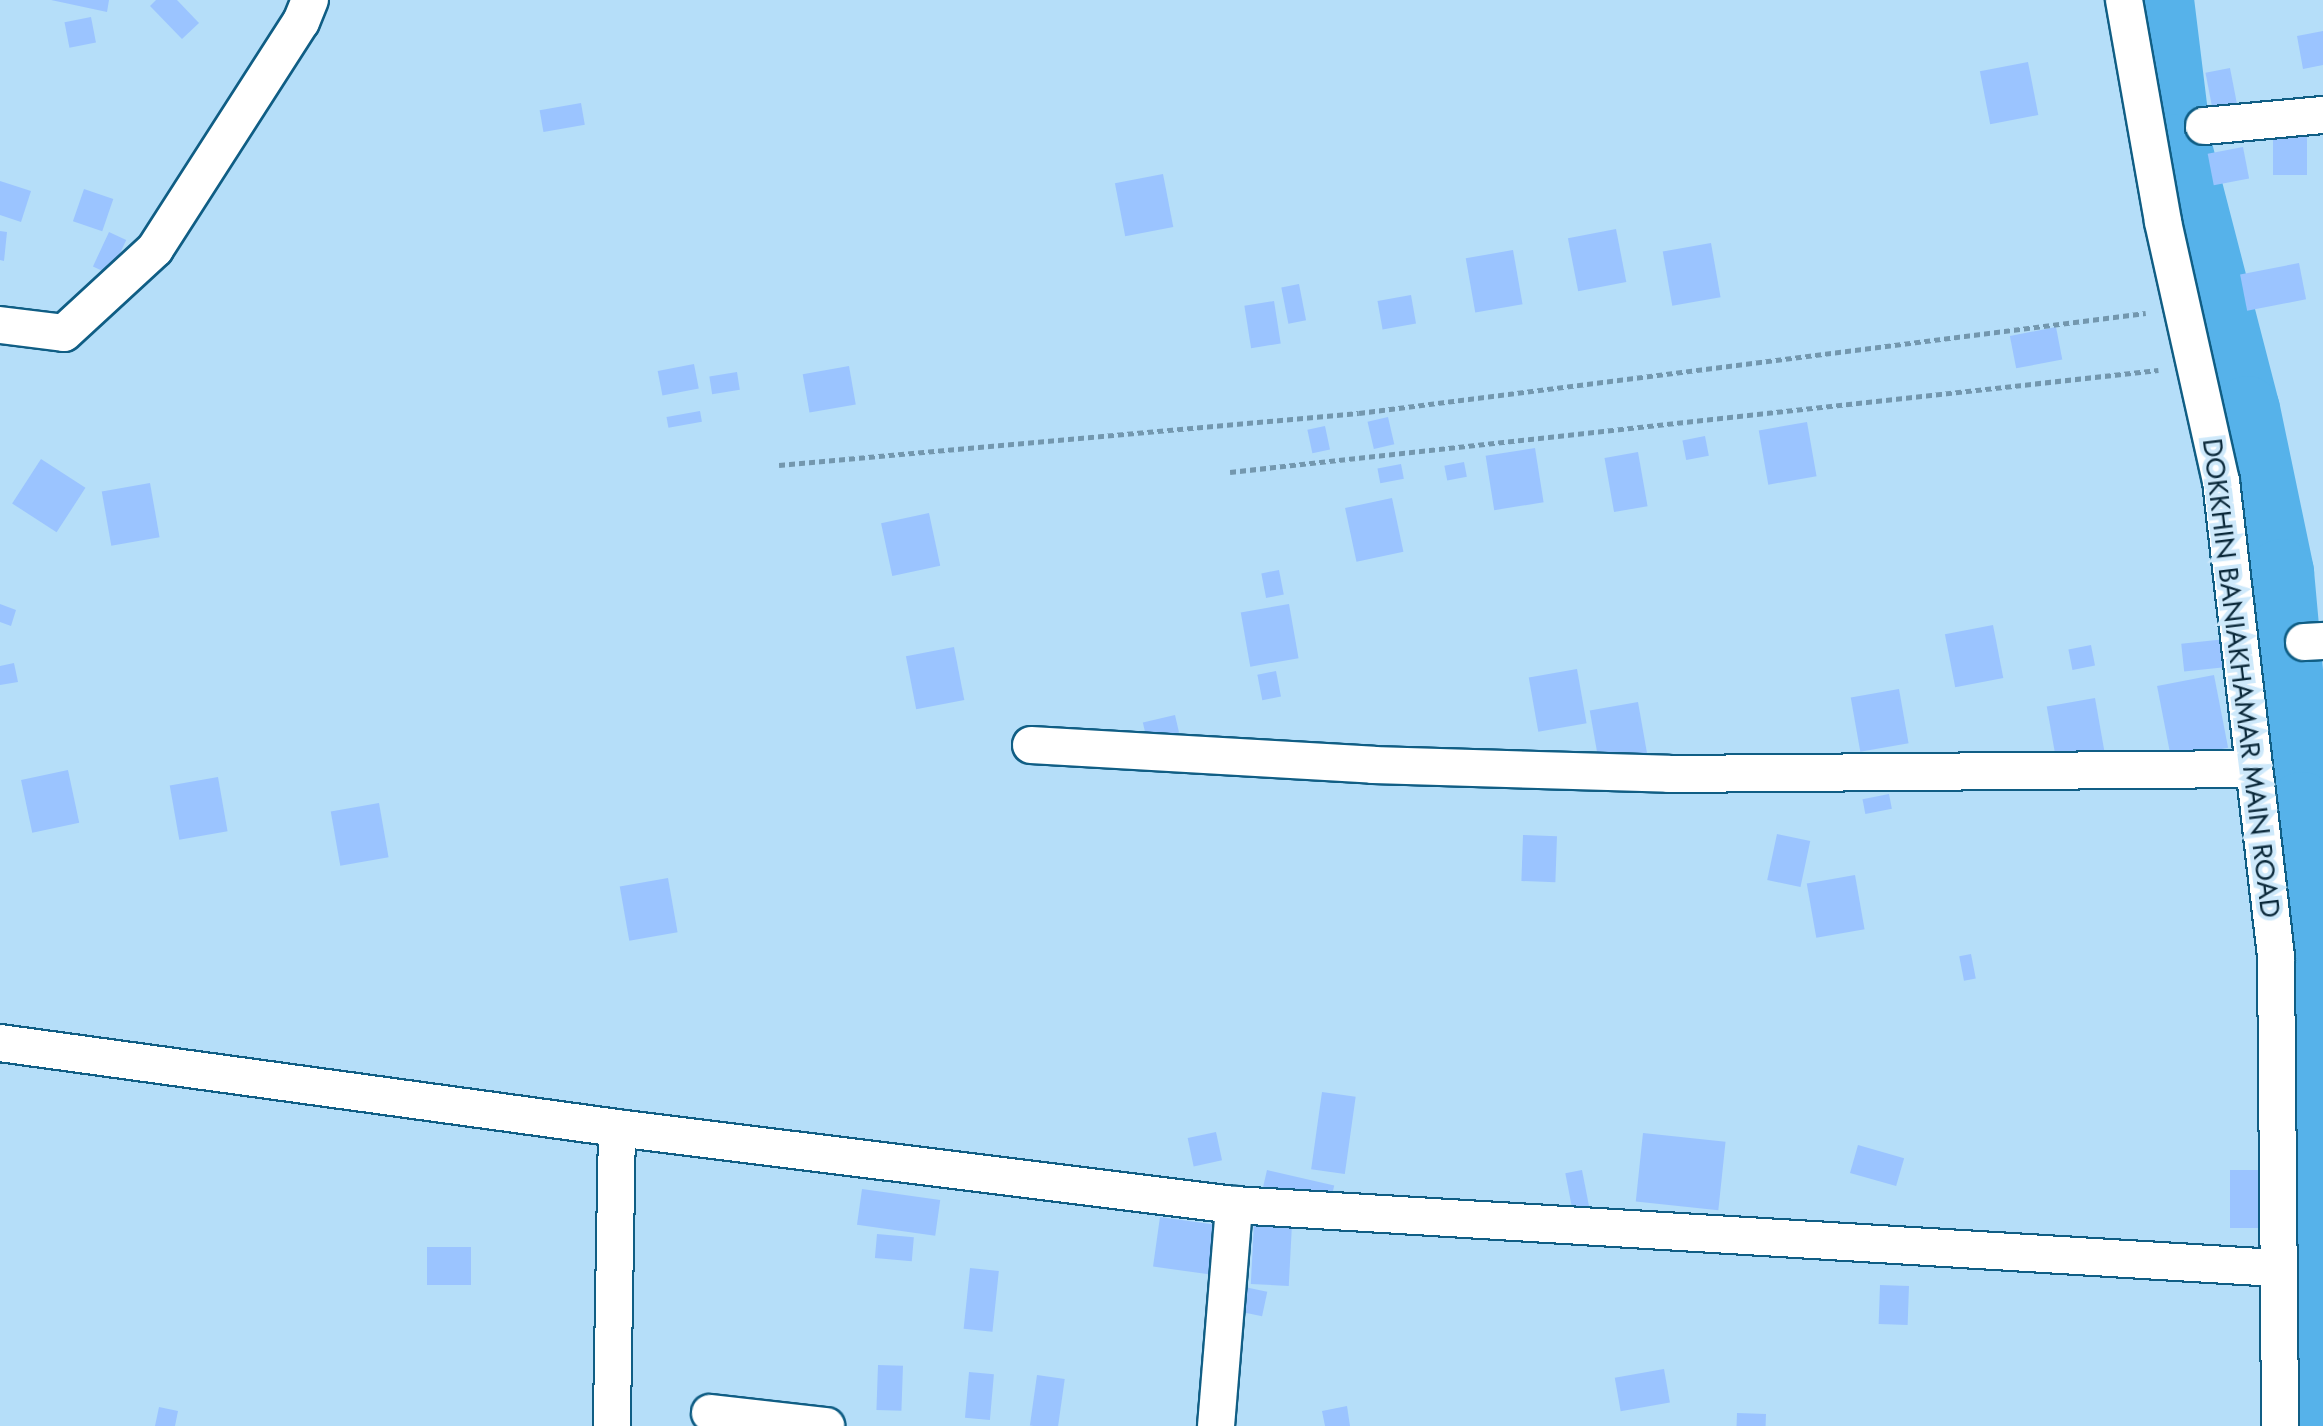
<!DOCTYPE html>
<html>
<head>
<meta charset="utf-8">
<style>
	body { margin:0 }
	#map { position:relative; width:2323px; height:1426px; overflow:hidden; background:#b5def9; font-family:Jost,sans-serif }
	div>[style] { position:absolute }
	.river>* { height:66px; margin:-33px; padding:0 33px; transform-origin:33px; border-radius:33px; background:#56b2ea }
	.building>* { inset:0; background:#9bc4ff; transform-origin:0 0 }
	.path>* { height:5px; margin-top:-2.5px; transform-origin:0; background:repeating-linear-gradient(90deg,#7397ae 0 6px,transparent 0 10px) }
	.roads { filter:drop-shadow(2px 0 #105e85) drop-shadow(-2px 0 #105e85) drop-shadow(0 2px #105e85) drop-shadow(0 -2px #105e85) }
	.minor>* { height:36px; margin:-18px; padding:0 18px; transform-origin:18px; border-radius:18px; background:#fff }
	span { translate:-50% -50%; white-space:nowrap; text-align:center; line-height:1.15; -webkit-text-stroke:8px #cee9fb; paint-order:stroke }
	.street-label { font-size:28px; color:#0b293a }
</style>
</head>
<body>
<div id="map">
	<div class="river">
		<i style="left:2161px;top:0;width:148px;rotate:83deg"></i>
		<i style="left:2179px;top:147px;width:271px;rotate:75.5deg"></i>
		<i style="left:2247px;top:409px;width:167px;rotate:78.2deg"></i>
		<i style="left:2281px;top:572px;width:234px;rotate:84.8deg"></i>
		<i style="left:2302px;top:805px;width:621px;rotate:88.71deg"></i>
	</div>
	<div class="building">
		<i style="clip-path:polygon(51px 0,109px 0,107px 12px)"></i>
		<i style="clip-path:polygon(156px 0,177px 0,199px 23px,182px 39px,150px 6px)"></i>
		<i style="left:91px;top:17px;width:26px;height:27px;rotate:79deg"></i>
		<i style="clip-path:polygon(2323px 31px,2323px 65px,2303px 69px,2297px 36px)"></i>
		<i style="left:2028px;top:62px;width:54px;height:49px;rotate:79deg"></i>
		<i style="left:2230px;top:68px;width:44px;height:25px;rotate:79deg"></i>
		<i style="left:581px;top:103px;width:22px;height:42px;rotate:80deg"></i>
		<i style="left:2273px;top:129px;width:34px;height:46px"></i>
		<i style="left:2243px;top:147px;width:32px;height:36px;rotate:79deg"></i>
		<i style="left:1163px;top:174px;width:54px;height:49px;rotate:79deg"></i>
		<i style="clip-path:polygon(0 181px,31px 191px,21px 222px,0 215px)"></i>
		<i style="left:84px;top:189px;width:31px;height:34px;rotate:19deg"></i>
		<i style="left:1616px;top:229px;width:54px;height:49px;rotate:79deg"></i>
		<i style="clip-path:polygon(0 231px,7px 232px,4px 261px,0 260px)"></i>
		<i style="left:109px;top:232px;width:19px;height:38px;rotate:25deg"></i>
		<i style="left:1711px;top:243px;width:55px;height:49px;rotate:80deg"></i>
		<i style="left:1513px;top:250px;width:55px;height:48px;rotate:80deg"></i>
		<i style="left:2299px;top:263px;width:37px;height:60px;rotate:79deg"></i>
		<i style="left:1299px;top:284px;width:37px;height:18px;rotate:79deg"></i>
		<i style="left:1411px;top:295px;width:29px;height:34px;rotate:80deg"></i>
		<i style="left:1274px;top:301px;width:43px;height:30px;rotate:81deg"></i>
		<i style="left:2056px;top:327px;width:33px;height:47px;rotate:79deg"></i>
		<i style="left:694px;top:364px;width:25px;height:37px;rotate:79deg"></i>
		<i style="left:849px;top:366px;width:39px;height:47px;rotate:80deg"></i>
		<i style="left:737px;top:372px;width:18px;height:28px;rotate:81deg"></i>
		<i style="left:700px;top:411px;width:11px;height:34px;rotate:80deg"></i>
		<i style="left:1388px;top:417px;width:28px;height:21px;rotate:77deg"></i>
		<i style="left:1807px;top:422px;width:55px;height:49px;rotate:80deg"></i>
		<i style="left:1325px;top:426px;width:24px;height:18px;rotate:78deg"></i>
		<i style="left:1705px;top:436px;width:20px;height:23px;rotate:79deg"></i>
		<i style="left:1535px;top:448px;width:55px;height:50px;rotate:81deg"></i>
		<i style="left:1638px;top:452px;width:55px;height:34px;rotate:80deg"></i>
		<i style="left:41px;top:459px;width:53px;height:53px;rotate:33deg"></i>
		<i style="left:1464px;top:462px;width:15px;height:20px;rotate:79deg"></i>
		<i style="left:1401px;top:464px;width:15px;height:24px;rotate:79deg"></i>
		<i style="left:150px;top:483px;width:55px;height:49px;rotate:80deg"></i>
		<i style="left:1392px;top:498px;width:55px;height:48px;rotate:78deg"></i>
		<i style="left:929px;top:513px;width:54px;height:49px;rotate:78deg"></i>
		<i style="left:1279px;top:570px;width:25px;height:18px;rotate:79deg"></i>
		<i style="clip-path:polygon(0 604px,16px 610px,11px 626px,0 622px)"></i>
		<i style="left:1289px;top:604px;width:55px;height:49px;rotate:80deg"></i>
		<i style="left:1993px;top:625px;width:54px;height:49px;rotate:79deg"></i>
		<i style="left:2226px;top:639px;width:28px;height:45px;rotate:84deg"></i>
		<i style="left:2091px;top:645px;width:21px;height:23px;rotate:79deg"></i>
		<i style="left:954px;top:647px;width:54px;height:49px;rotate:79deg"></i>
		<i style="clip-path:polygon(14px 663px,18px 682px,0 685px,0 666px)"></i>
		<i style="left:1577px;top:669px;width:55px;height:49px;rotate:80deg"></i>
		<i style="left:1276px;top:671px;width:26px;height:19px;rotate:79deg"></i>
		<i style="left:2214px;top:675px;width:74px;height:58px;rotate:79deg"></i>
		<i style="left:1899px;top:689px;width:55px;height:49px;rotate:80deg"></i>
		<i style="left:2095px;top:698px;width:55px;height:49px;rotate:80deg"></i>
		<i style="left:1638px;top:702px;width:55px;height:49px;rotate:80deg"></i>
		<i style="left:1175px;top:715px;width:18px;height:33px;rotate:77deg"></i>
		<i style="left:68px;top:770px;width:54px;height:48px;rotate:78deg"></i>
		<i style="left:218px;top:777px;width:55px;height:49px;rotate:80deg"></i>
		<i style="left:1889px;top:794px;width:15px;height:27px;rotate:79deg"></i>
		<i style="left:379px;top:803px;width:55px;height:49px;rotate:80deg"></i>
		<i style="left:1777px;top:834px;width:34px;height:47px;rotate:12deg"></i>
		<i style="left:1523px;top:835px;width:34px;height:46px;rotate:2deg"></i>
		<i style="left:1855px;top:875px;width:55px;height:49px;rotate:80deg"></i>
		<i style="left:668px;top:878px;width:55px;height:49px;rotate:80deg"></i>
		<i style="left:1971px;top:954px;width:25px;height:12px;rotate:79deg"></i>
		<i style="left:1322px;top:1092px;width:34px;height:78px;rotate:8deg"></i>
		<i style="left:1216px;top:1132px;width:29px;height:29px;rotate:78deg"></i>
		<i style="left:1643px;top:1133px;width:83px;height:69px;rotate:6deg"></i>
		<i style="left:1858px;top:1145px;width:48px;height:29px;rotate:16deg"></i>
		<i style="left:1267px;top:1170px;width:69px;height:22px;rotate:13deg"></i>
		<i style="left:1582px;top:1170px;width:44px;height:17px;rotate:79deg"></i>
		<i style="left:2230px;top:1170px;width:45px;height:58px"></i>
		<i style="left:862px;top:1189px;width:79px;height:36px;rotate:8deg"></i>
		<i style="left:1160px;top:1217px;width:60px;height:50px;rotate:8deg"></i>
		<i style="left:1254px;top:1223px;width:38px;height:61px;rotate:3deg"></i>
		<i style="left:877px;top:1234px;width:37px;height:24px;rotate:5deg"></i>
		<i style="left:427px;top:1247px;width:44px;height:38px"></i>
		<i style="left:970px;top:1268px;width:29px;height:61px;rotate:6deg"></i>
		<i style="left:1235px;top:1285px;width:33px;height:25px;rotate:12deg"></i>
		<i style="left:1880px;top:1285px;width:29px;height:39px;rotate:2deg"></i>
		<i style="left:878px;top:1365px;width:25px;height:45px;rotate:2deg"></i>
		<i style="left:1664px;top:1369px;width:34px;height:50px;rotate:80deg"></i>
		<i style="left:969px;top:1372px;width:25px;height:46px;rotate:5deg"></i>
		<i style="left:1037px;top:1375px;width:28px;height:51px;rotate:8deg"></i>
		<i style="clip-path:polygon(1347px 1406px,1350px 1426px,1325px 1426px,1322px 1411px)"></i>
		<i style="clip-path:polygon(159px 1407px,178px 1411px,175px 1426px,155px 1426px)"></i>
		<i style="left:1737px;top:1413px;width:29px;height:13px;rotate:2deg"></i>
	</div>
	<div class="path">
		<i style="left:779px;top:465px;width:582px;rotate:-5.12deg"></i>
		<i style="left:1359px;top:413px;width:793px;rotate:-7.24deg"></i>
		<i style="left:1230px;top:472px;width:934px;rotate:-6.27deg"></i>
	</div>
	<div class="roads">
		<div class="minor">
			<i style="left:2124px;top:0;width:225px;rotate:80deg"></i>
			<i style="left:2163px;top:222px;width:265px;rotate:77.4deg"></i>
			<i style="left:2221px;top:481px;width:479px;rotate:83.4deg"></i>
			<i style="left:2276px;top:957px;width:469px;rotate:89.5deg"></i>
			<i style="left:2204px;top:126px;width:120px;rotate:-5.3deg"></i>
			<i style="left:0;top:325px;width:64px;rotate:7.1deg"></i>
			<i style="left:64px;top:333px;width:124px;rotate:-42.7deg"></i>
			<i style="left:155px;top:249px;width:270px;rotate:-57.3deg"></i>
			<i style="left:301px;top:22px;width:24px;rotate:-68deg"></i>
			<i style="left:2304px;top:642px;width:19px;rotate:-3deg"></i>
			<i style="left:1031px;top:745px;width:343px;rotate:3.3deg"></i>
			<i style="left:1373px;top:765px;width:296px;rotate:1.7deg"></i>
			<i style="left:1669px;top:774px;width:585px;rotate:-0.49deg"></i>
			<i style="left:0;top:1043px;width:623px;rotate:7.84deg"></i>
			<i style="left:617px;top:1128px;width:298px;rotate:91deg"></i>
			<i style="left:617px;top:1128px;width:622px;rotate:7.11deg"></i>
			<i style="left:1234px;top:1205px;width:1044px;rotate:3.46deg"></i>
			<i style="left:710px;top:1413px;width:117px;rotate:6.4deg"></i>
			<i style="left:1216px;top:1426px;width:222px;rotate:-85.3deg"></i>
		</div>
	</div>
	<div class="street-label">
		<span style="left:2241px;top:678px;rotate:83deg">DOKKHIN BANIAKHAMAR MAIN ROAD</span>
	</div>
</div>
</body>
</html>
